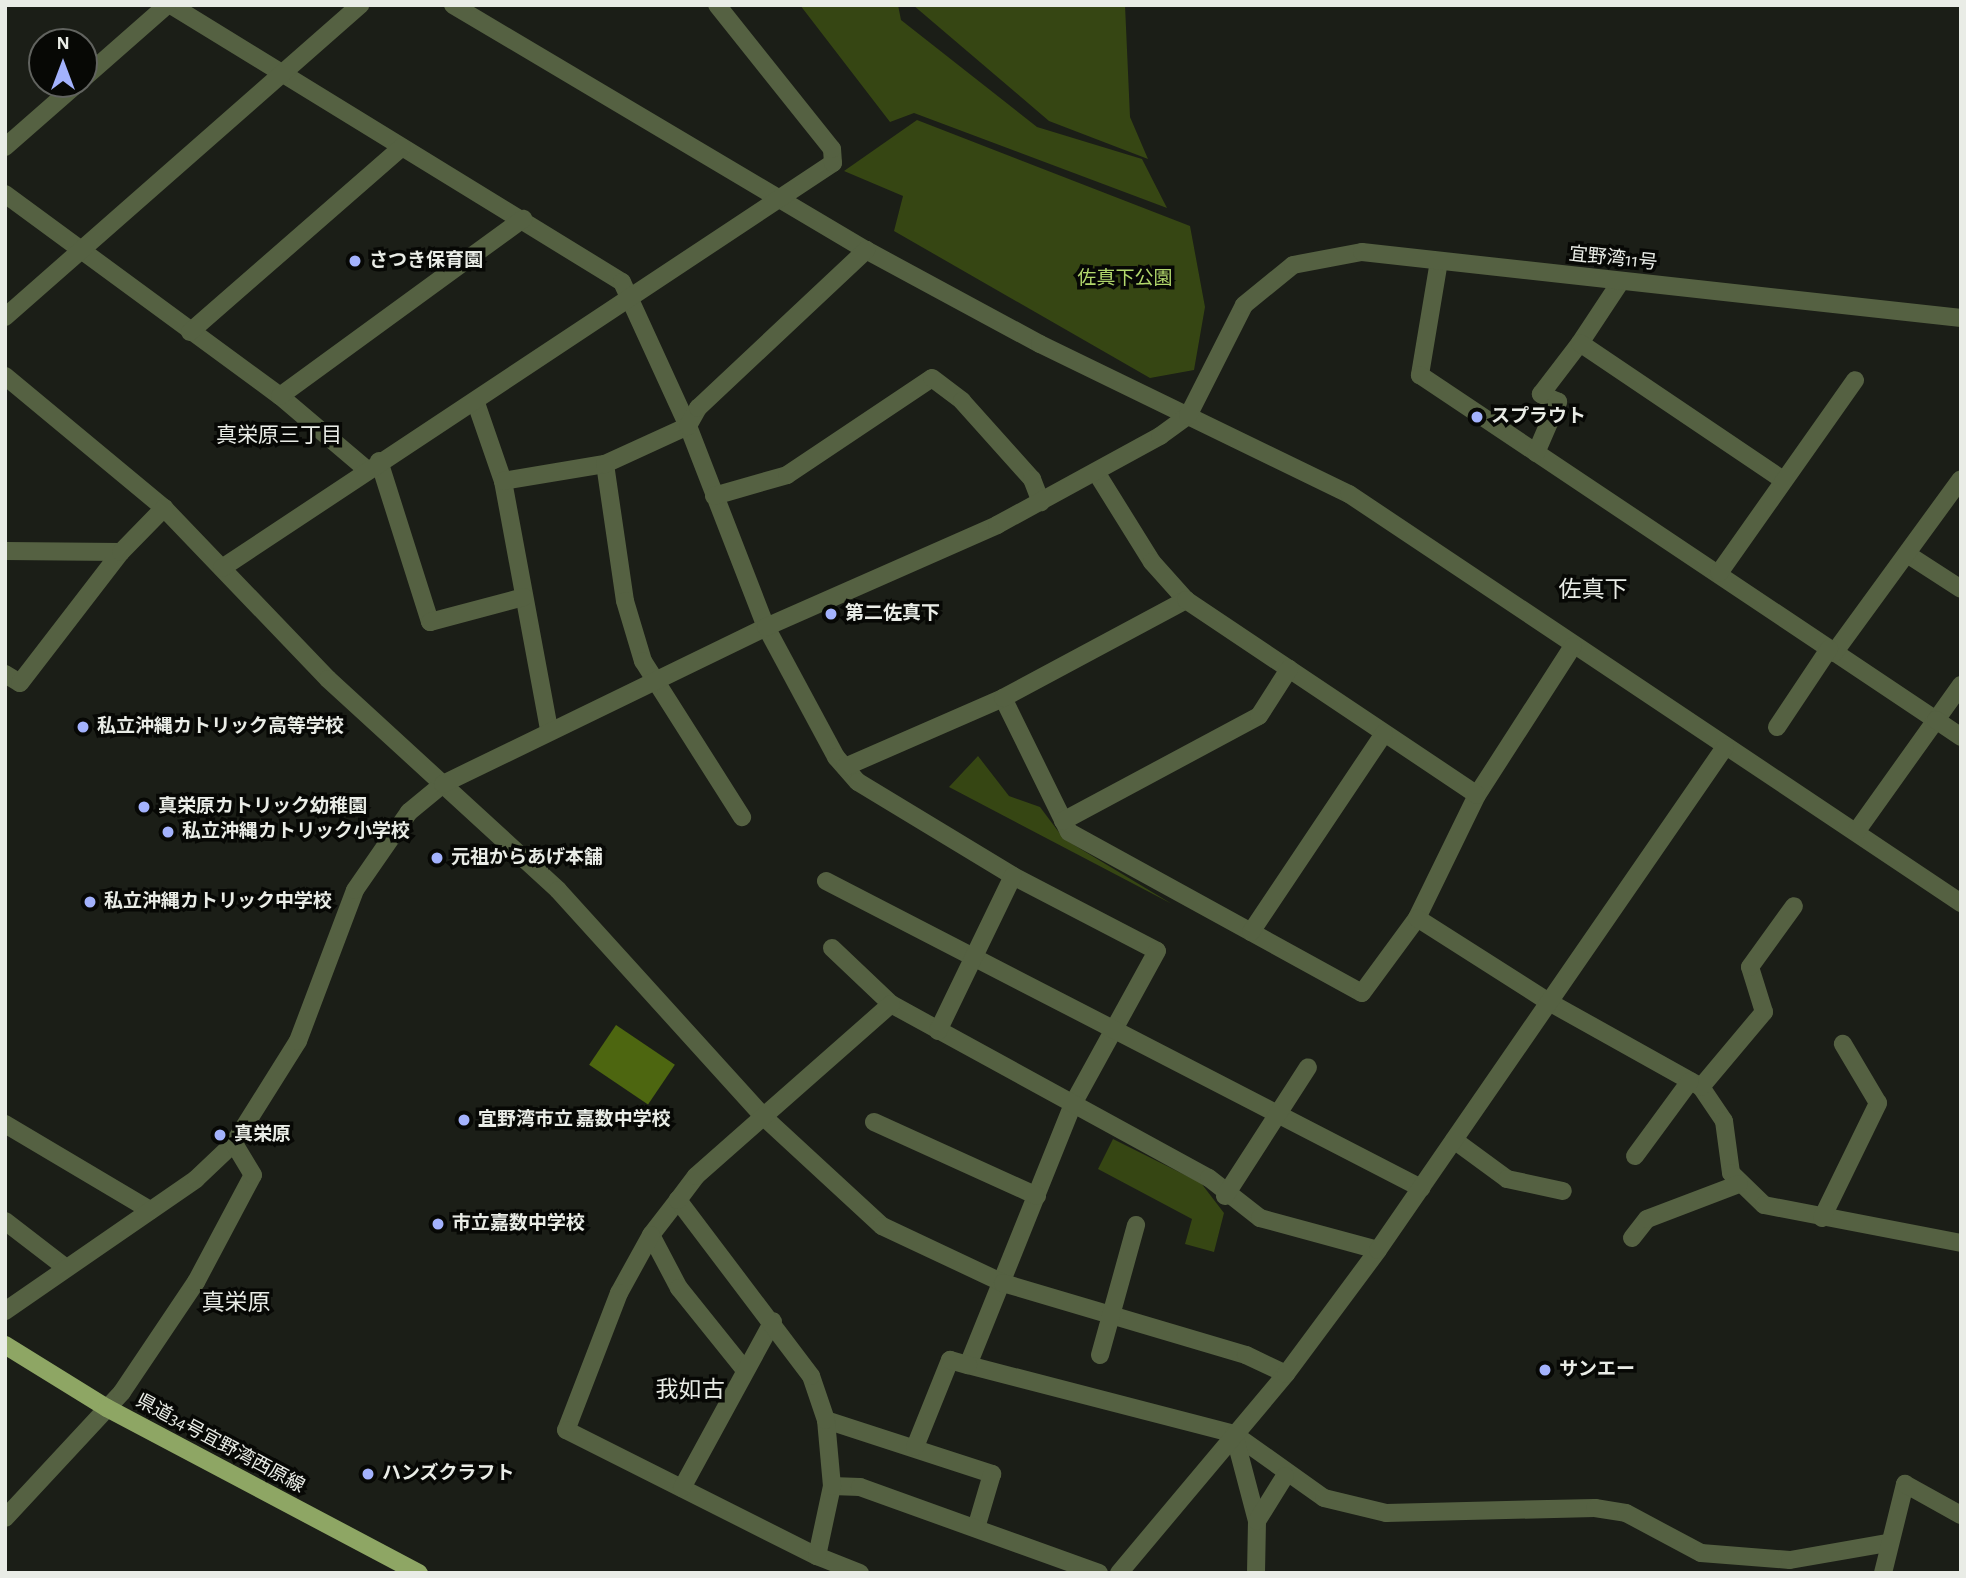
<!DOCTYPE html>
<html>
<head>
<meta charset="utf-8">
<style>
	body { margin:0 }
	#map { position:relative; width:1966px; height:1578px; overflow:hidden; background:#1b1e17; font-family:"Alegreya Sans","Noto Sans JP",sans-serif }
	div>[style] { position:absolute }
	.green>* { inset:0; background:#364613 }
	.water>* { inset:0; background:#4d6610; transform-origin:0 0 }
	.minor>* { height:18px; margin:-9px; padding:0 9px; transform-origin:9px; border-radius:9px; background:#556142 }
	.major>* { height:18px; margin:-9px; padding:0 9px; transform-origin:9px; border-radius:9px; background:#8ea664 }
	.dots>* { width:19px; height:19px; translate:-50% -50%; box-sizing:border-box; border:4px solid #070805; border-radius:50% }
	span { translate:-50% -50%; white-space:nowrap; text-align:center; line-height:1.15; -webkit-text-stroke:7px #070805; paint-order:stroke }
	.street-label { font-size:19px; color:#e9ece6 }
	.poi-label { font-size:19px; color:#e9ece6; font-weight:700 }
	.left { translate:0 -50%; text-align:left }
	.park-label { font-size:19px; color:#b2d76c }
	.neighbourhood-label { font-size:21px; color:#e9ece6 }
	.quarter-label { font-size:23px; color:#e9ece6 }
	.frame { position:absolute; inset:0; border:7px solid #e9ece6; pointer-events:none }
	.north { position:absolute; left:28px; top:28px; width:70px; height:70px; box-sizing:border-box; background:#070805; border:2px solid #61635f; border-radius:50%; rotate:0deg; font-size:19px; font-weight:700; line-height:28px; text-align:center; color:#e9ece6 }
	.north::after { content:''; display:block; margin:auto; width:24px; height:32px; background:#a3b2fd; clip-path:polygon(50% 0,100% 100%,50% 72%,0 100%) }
</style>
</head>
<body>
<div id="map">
	<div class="green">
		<i style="clip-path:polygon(800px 5px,898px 5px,901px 20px,1037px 127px,1142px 159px,1167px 208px,914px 113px,890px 122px)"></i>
		<i style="clip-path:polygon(913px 5px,1125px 5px,1130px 117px,1148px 159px,1049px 121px)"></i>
		<i style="clip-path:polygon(917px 120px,1190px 226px,1205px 307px,1194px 370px,1150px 378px,894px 231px,903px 196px,844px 171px)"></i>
		<i style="clip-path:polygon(978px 756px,1009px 796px,1040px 807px,1064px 839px,1172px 904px,949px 787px)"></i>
		<i style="clip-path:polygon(1113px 1139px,1201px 1183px,1224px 1213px,1214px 1252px,1185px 1244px,1192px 1219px,1098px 1169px)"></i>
	</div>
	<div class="water">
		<i style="left:616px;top:1025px;width:71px;height:48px;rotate:34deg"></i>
	</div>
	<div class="minor">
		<i style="left:171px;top:5px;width:529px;rotate:31.56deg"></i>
		<i style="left:622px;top:282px;width:158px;rotate:65.4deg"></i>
		<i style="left:688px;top:426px;width:216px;rotate:68.8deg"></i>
		<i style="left:766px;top:627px;width:148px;rotate:61.7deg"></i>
		<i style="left:836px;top:757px;width:33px;rotate:49deg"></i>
		<i style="left:858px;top:782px;width:181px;rotate:31.2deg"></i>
		<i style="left:1013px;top:876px;width:162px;rotate:27.5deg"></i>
		<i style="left:1157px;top:951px;width:175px;rotate:118.8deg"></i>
		<i style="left:1073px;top:1104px;width:281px;rotate:111.9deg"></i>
		<i style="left:968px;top:1365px;width:275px;rotate:14.5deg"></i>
		<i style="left:1234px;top:1434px;width:110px;rotate:35.4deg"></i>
		<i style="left:1324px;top:1498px;width:64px;rotate:13.6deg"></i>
		<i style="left:1386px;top:1513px;width:209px;rotate:-1.4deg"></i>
		<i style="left:1595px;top:1508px;width:31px;rotate:9deg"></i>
		<i style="left:1626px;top:1513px;width:85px;rotate:28.1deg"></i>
		<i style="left:1701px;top:1553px;width:89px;rotate:4.5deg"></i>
		<i style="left:1790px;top:1560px;width:98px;rotate:-9.9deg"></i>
		<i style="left:453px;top:5px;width:480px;rotate:30.7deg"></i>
		<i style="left:866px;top:250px;width:198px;rotate:28.4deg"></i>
		<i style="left:1040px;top:344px;width:343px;rotate:25.9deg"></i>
		<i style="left:1349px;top:494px;width:736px;rotate:33.75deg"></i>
		<i style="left:84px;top:78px;width:111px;rotate:-41.3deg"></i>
		<i style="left:5px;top:147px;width:96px;rotate:-41.2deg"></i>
		<i style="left:5px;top:194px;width:341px;rotate:36.3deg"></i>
		<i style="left:280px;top:396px;width:113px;rotate:40.3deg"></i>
		<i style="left:1439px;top:261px;width:116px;rotate:99.5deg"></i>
		<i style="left:1420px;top:375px;width:621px;rotate:33.77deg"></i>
		<i style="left:1936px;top:720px;width:43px;rotate:-54.5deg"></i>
		<i style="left:5px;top:317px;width:473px;rotate:-41.3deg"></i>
		<i style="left:190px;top:332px;width:281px;rotate:-41.1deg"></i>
		<i style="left:1580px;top:343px;width:74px;rotate:-56.5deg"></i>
		<i style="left:5px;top:376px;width:207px;rotate:39.7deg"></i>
		<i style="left:164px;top:508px;width:237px;rotate:46.2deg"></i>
		<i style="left:328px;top:679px;width:312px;rotate:42.5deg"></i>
		<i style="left:558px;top:890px;width:309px;rotate:47.8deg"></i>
		<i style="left:766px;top:1119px;width:158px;rotate:42.7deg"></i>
		<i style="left:882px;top:1226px;width:134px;rotate:25.2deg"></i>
		<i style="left:1003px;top:1283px;width:253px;rotate:16.5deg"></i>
		<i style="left:1246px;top:1355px;width:44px;rotate:25.4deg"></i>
		<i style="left:280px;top:396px;width:301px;rotate:-36.1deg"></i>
		<i style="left:476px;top:403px;width:83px;rotate:70.9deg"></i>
		<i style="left:503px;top:481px;width:253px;rotate:79.5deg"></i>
		<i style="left:1536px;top:453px;width:56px;rotate:-66.7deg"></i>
		<i style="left:1558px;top:402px;width:19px;rotate:-155deg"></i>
		<i style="left:1541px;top:394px;width:64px;rotate:-52.6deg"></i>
		<i style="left:1580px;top:343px;width:245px;rotate:34deg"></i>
		<i style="left:379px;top:461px;width:169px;rotate:72.4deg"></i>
		<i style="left:430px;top:622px;width:97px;rotate:-14.9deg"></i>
		<i style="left:605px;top:464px;width:138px;rotate:81.7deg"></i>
		<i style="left:625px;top:601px;width:63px;rotate:73.3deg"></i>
		<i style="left:643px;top:661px;width:185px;rotate:57.6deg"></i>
		<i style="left:1096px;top:472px;width:106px;rotate:58.1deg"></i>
		<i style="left:1152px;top:562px;width:51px;rotate:48.2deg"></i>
		<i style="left:503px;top:481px;width:103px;rotate:-9.5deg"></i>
		<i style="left:605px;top:464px;width:91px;rotate:-24.6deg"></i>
		<i style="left:688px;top:426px;width:21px;rotate:-61deg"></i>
		<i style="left:698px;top:408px;width:231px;rotate:-43.2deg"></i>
		<i style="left:714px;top:496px;width:76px;rotate:-16deg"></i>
		<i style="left:787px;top:475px;width:174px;rotate:-33.8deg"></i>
		<i style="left:932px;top:378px;width:38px;rotate:37deg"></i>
		<i style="left:962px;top:401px;width:105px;rotate:48.1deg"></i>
		<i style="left:1032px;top:479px;width:25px;rotate:69deg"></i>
		<i style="left:5px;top:551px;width:116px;rotate:0.5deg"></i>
		<i style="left:1907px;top:554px;width:64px;rotate:32.9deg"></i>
		<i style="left:222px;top:568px;width:733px;rotate:-33.54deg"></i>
		<i style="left:833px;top:163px;width:14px;rotate:-94deg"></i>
		<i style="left:832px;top:149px;width:184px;rotate:-128.6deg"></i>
		<i style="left:1719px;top:573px;width:236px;rotate:-54.8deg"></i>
		<i style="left:1834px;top:653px;width:215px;rotate:-53.9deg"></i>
		<i style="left:5px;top:674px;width:17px;rotate:31deg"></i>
		<i style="left:20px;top:683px;width:165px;rotate:-52.4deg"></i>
		<i style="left:121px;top:552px;width:62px;rotate:-45.7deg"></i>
		<i style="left:1003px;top:698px;width:149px;rotate:63.8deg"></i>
		<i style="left:1069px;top:832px;width:334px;rotate:28.8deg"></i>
		<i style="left:1362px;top:993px;width:93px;rotate:-53.7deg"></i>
		<i style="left:1417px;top:918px;width:137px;rotate:-64deg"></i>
		<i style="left:1477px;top:795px;width:177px;rotate:-57.2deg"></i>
		<i style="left:1777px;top:727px;width:94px;rotate:-56.3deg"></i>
		<i style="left:845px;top:767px;width:172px;rotate:-23.6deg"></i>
		<i style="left:1003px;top:698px;width:208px;rotate:-28.2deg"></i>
		<i style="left:1186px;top:600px;width:350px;rotate:33.8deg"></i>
		<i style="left:1063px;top:821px;width:222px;rotate:-28.2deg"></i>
		<i style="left:1259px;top:716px;width:56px;rotate:-57.4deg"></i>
		<i style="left:1856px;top:832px;width:138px;rotate:-54.5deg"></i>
		<i style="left:1936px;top:720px;width:30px;rotate:34deg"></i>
		<i style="left:826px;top:881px;width:670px;rotate:27.29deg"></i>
		<i style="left:1417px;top:918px;width:156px;rotate:32.5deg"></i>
		<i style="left:1549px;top:1002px;width:174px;rotate:29.2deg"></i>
		<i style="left:1701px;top:1087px;width:41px;rotate:55.9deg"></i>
		<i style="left:1724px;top:1121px;width:52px;rotate:82.3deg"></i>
		<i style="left:1731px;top:1173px;width:46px;rotate:44.1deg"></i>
		<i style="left:1764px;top:1205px;width:201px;rotate:10.9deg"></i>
		<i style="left:1251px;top:932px;width:239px;rotate:-56.2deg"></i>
		<i style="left:832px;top:948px;width:81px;rotate:43.5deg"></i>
		<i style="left:891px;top:1004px;width:362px;rotate:28.7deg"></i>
		<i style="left:1209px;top:1178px;width:65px;rotate:38.1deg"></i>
		<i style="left:1260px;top:1218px;width:122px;rotate:15.2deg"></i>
		<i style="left:938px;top:1031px;width:172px;rotate:-64.2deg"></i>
		<i style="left:1701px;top:1087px;width:98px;rotate:-50deg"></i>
		<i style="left:1764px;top:1012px;width:47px;rotate:-107.3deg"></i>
		<i style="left:1750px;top:967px;width:75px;rotate:-54.2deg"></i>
		<i style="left:874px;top:1122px;width:179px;rotate:24.4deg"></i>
		<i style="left:5px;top:1124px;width:169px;rotate:30.7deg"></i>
		<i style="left:1454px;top:1140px;width:66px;rotate:36.3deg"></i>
		<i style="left:1507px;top:1179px;width:57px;rotate:12.1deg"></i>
		<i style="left:1635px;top:1156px;width:93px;rotate:-53.7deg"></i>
		<i style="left:1225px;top:1196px;width:153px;rotate:-57.2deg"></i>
		<i style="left:678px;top:1200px;width:44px;rotate:127.6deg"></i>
		<i style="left:651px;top:1235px;width:60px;rotate:62.2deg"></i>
		<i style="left:679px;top:1288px;width:105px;rotate:51.2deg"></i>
		<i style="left:1822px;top:1218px;width:128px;rotate:-64deg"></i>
		<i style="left:1878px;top:1103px;width:69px;rotate:-120.7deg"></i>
		<i style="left:5px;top:1221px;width:76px;rotate:37.5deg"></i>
		<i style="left:651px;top:1235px;width:66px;rotate:118.9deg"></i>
		<i style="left:619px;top:1293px;width:147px;rotate:111.1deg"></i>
		<i style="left:566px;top:1430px;width:281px;rotate:26.7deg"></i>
		<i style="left:1632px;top:1238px;width:24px;rotate:-52deg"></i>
		<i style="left:1647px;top:1219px;width:98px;rotate:-20.8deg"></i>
		<i style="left:5px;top:1311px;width:232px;rotate:-34.6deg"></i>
		<i style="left:196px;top:1179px;width:52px;rotate:-43.5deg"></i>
		<i style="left:234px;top:1143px;width:120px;rotate:-57.9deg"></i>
		<i style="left:298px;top:1041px;width:161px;rotate:-69.3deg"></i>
		<i style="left:355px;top:890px;width:95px;rotate:-55.3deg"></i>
		<i style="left:409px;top:812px;width:44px;rotate:-39.5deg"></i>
		<i style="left:443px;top:784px;width:359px;rotate:-25.9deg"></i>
		<i style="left:766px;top:627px;width:253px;rotate:-23.8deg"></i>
		<i style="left:997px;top:525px;width:186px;rotate:-28.6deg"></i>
		<i style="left:1160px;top:436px;width:34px;rotate:-36deg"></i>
		<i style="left:1188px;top:416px;width:124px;rotate:-63.2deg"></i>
		<i style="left:1244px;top:305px;width:63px;rotate:-39.2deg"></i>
		<i style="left:1293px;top:265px;width:70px;rotate:-10.7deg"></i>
		<i style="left:1362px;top:252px;width:603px;rotate:6.29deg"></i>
		<i style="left:1100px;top:1355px;width:135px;rotate:-74.5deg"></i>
		<i style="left:826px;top:1420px;width:175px;rotate:18deg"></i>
		<i style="left:992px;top:1474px;width:56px;rotate:106.5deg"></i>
		<i style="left:1234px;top:1434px;width:90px;rotate:75.2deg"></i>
		<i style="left:1257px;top:1521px;width:52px;rotate:91.1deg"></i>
		<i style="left:915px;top:1447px;width:94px;rotate:-68.1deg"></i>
		<i style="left:950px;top:1360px;width:19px;rotate:16deg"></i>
		<i style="left:832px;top:1486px;width:28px;rotate:2deg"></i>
		<i style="left:860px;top:1487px;width:254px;rotate:19.8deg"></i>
		<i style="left:682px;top:1488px;width:190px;rotate:-61.4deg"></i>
		<i style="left:5px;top:1518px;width:172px;rotate:-47.1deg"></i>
		<i style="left:122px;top:1392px;width:133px;rotate:-56.1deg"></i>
		<i style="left:196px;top:1282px;width:121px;rotate:-62deg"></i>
		<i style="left:253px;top:1175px;width:37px;rotate:-121deg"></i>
		<i style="left:1257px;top:1521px;width:53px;rotate:-58.1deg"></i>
		<i style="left:860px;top:1573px;width:46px;rotate:-158.4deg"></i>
		<i style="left:817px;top:1556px;width:72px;rotate:-77.9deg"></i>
		<i style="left:832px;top:1486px;width:66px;rotate:-95.2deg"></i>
		<i style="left:826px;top:1420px;width:46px;rotate:-108.8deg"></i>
		<i style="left:811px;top:1376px;width:221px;rotate:-127.1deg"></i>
		<i style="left:678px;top:1200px;width:30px;rotate:-53deg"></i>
		<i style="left:696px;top:1176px;width:260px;rotate:-41.4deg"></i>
		<i style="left:1119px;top:1573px;width:260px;rotate:-50deg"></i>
		<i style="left:1286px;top:1374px;width:154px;rotate:-53.4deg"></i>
		<i style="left:1378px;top:1250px;width:611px;rotate:-55.4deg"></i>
		<i style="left:1883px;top:1573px;width:92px;rotate:-76.1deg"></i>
		<i style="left:1905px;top:1484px;width:64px;rotate:29deg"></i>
	</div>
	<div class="major">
		<i style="left:5px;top:1345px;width:120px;rotate:31.7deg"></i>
		<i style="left:107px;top:1408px;width:353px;rotate:27.9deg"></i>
	</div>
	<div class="dots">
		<i style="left:355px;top:261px;background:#a3b2fd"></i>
		<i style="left:1477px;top:417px;background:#a3b2fd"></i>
		<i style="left:831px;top:614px;background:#a3b2fd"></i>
		<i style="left:83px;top:727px;background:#a3b2fd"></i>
		<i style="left:144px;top:807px;background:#a3b2fd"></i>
		<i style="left:168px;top:832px;background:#a3b2fd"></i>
		<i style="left:437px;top:858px;background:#a3b2fd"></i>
		<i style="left:90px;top:902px;background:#a3b2fd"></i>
		<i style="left:464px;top:1120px;background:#a3b2fd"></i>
		<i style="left:220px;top:1135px;background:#a3b2fd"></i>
		<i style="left:438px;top:1224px;background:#a3b2fd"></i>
		<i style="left:1545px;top:1370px;background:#a3b2fd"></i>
		<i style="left:368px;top:1474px;background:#a3b2fd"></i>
	</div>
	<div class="street-label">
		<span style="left:1613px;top:259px;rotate:6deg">宜野湾11号</span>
		<span style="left:220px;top:1444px;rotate:28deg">県道34号宜野湾西原線</span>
	</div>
	<div class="poi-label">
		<span class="left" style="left:369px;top:261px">さつき保育園</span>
		<span class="left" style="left:1491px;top:417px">スプラウト</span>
		<span class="left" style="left:845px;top:614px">第二佐真下</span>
		<span class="left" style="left:97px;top:727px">私立沖縄カトリック高等学校</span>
		<span class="left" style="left:158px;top:807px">真栄原カトリック幼稚園</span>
		<span class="left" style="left:182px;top:832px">私立沖縄カトリック小学校</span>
		<span class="left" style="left:451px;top:858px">元祖からあげ本舗</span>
		<span class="left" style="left:104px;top:902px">私立沖縄カトリック中学校</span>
		<span class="left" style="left:478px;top:1120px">宜野湾市立 嘉数中学校</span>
		<span class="left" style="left:234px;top:1135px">真栄原</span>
		<span class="left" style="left:452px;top:1224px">市立嘉数中学校</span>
		<span class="left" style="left:1559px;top:1370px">サンエー</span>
		<span class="left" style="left:382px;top:1474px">ハンズクラフト</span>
	</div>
	<div class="park-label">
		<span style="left:1125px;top:279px">佐真下公園</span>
	</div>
	<div class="neighbourhood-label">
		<span style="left:279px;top:436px">真栄原三丁目</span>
	</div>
	<div class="quarter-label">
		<span style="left:1593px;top:591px">佐真下</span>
		<span style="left:236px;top:1304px">真栄原</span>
		<span style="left:690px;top:1391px">我如古</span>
	</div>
	<div class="frame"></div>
	<div class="north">N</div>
</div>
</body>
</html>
